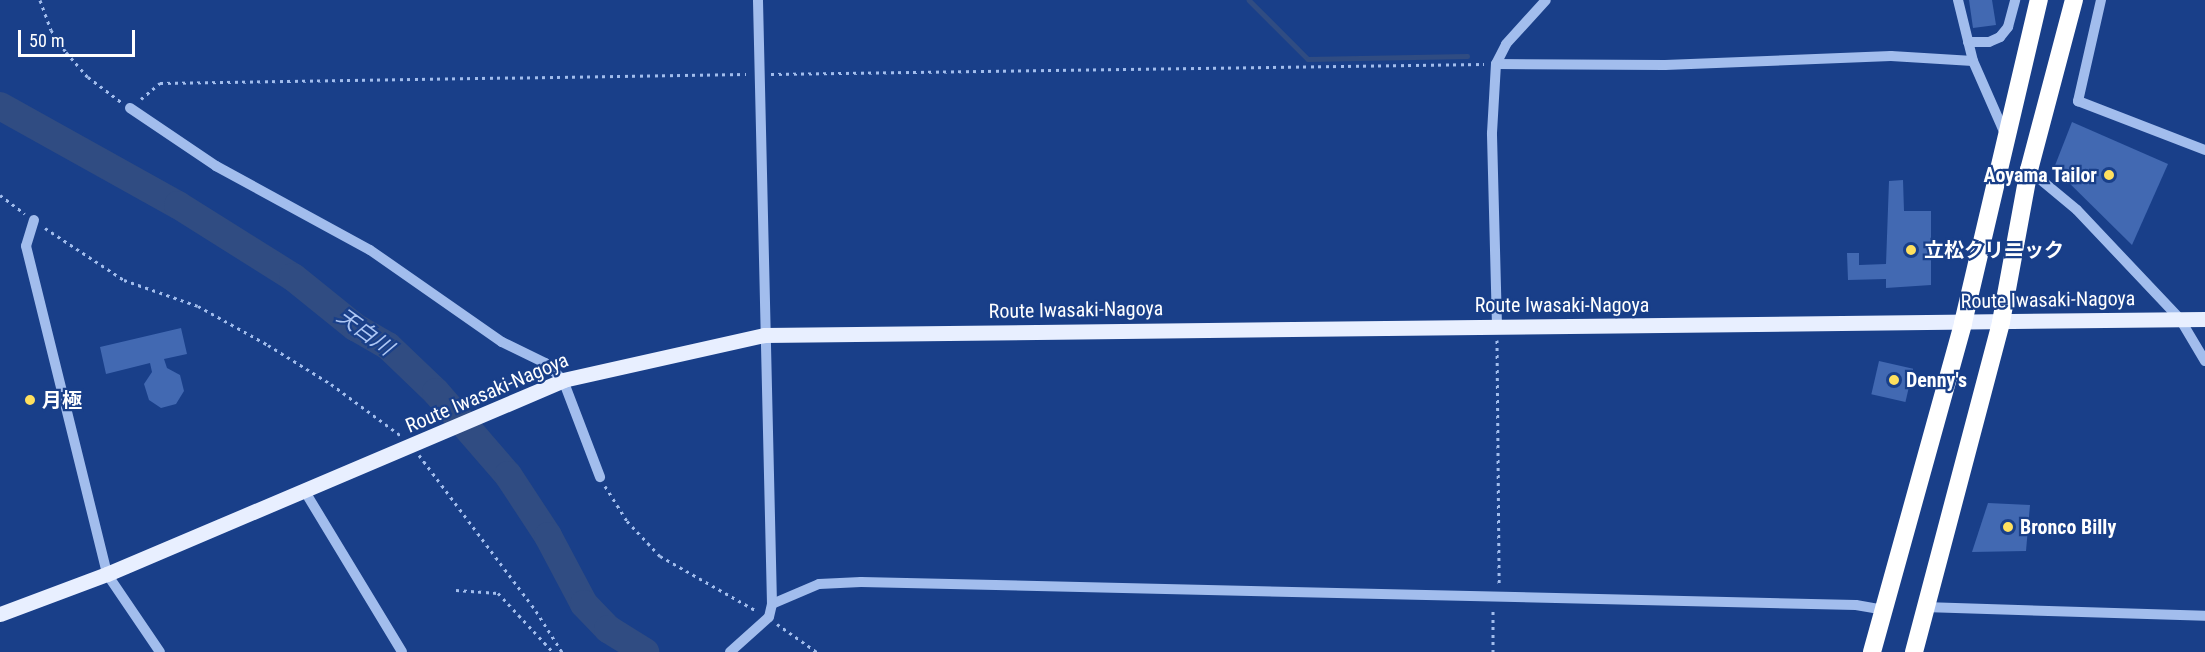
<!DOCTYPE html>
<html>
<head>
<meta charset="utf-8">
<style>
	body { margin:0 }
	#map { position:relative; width:2205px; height:652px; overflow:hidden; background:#193f89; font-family:"Roboto Condensed","Noto Sans JP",sans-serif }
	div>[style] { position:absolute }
	.stream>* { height:4.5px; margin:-2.25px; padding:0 2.25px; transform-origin:2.25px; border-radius:2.25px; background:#304c82 }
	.river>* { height:28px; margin:-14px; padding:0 14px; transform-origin:14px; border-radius:14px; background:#304c82 }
	.building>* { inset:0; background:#4269b2; transform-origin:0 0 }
	.path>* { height:3px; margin-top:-1.5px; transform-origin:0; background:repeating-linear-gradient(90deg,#a2bded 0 3px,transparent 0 7.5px) }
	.minor>* { height:10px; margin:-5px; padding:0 5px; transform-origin:5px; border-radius:5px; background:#a2bded }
	.major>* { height:15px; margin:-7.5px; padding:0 7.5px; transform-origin:7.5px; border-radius:7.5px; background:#e8efff }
	.highway>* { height:18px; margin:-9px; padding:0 9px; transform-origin:9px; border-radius:9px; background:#fff }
	.dots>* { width:16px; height:16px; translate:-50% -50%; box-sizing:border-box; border:3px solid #193f89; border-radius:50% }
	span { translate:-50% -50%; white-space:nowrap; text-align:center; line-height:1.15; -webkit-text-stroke:4.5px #193f89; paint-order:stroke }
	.poi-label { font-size:20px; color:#fff; font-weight:700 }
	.right { translate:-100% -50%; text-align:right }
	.left { translate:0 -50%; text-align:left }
	.street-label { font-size:20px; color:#fff }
	.water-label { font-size:21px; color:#aec7f4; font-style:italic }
	.scale { position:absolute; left:18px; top:30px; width:117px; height:27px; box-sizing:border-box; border:3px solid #fff; border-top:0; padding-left:8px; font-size:18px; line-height:21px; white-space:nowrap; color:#fff; -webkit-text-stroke:4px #193f89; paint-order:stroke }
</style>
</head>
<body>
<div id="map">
	<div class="stream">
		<i style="left:1249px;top:0;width:83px;rotate:45deg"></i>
		<i style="left:1308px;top:59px;width:159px;rotate:-1.1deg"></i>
	</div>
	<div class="river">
		<i style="left:0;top:106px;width:204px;rotate:29.1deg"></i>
		<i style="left:178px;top:205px;width:136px;rotate:32.1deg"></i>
		<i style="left:293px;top:277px;width:80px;rotate:38.9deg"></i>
		<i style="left:355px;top:327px;width:38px;rotate:30deg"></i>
		<i style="left:388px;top:346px;width:66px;rotate:43.8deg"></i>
		<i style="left:436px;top:392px;width:110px;rotate:49.1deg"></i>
		<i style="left:508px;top:475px;width:73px;rotate:56.7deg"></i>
		<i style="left:548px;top:536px;width:77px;rotate:62.1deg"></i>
		<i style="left:584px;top:604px;width:35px;rotate:46deg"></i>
		<i style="left:608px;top:629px;width:44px;rotate:31.9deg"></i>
	</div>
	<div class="building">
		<i style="clip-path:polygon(1969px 0,1992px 0,1996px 25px,1973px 28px)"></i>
		<i style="clip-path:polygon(2072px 122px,2168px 164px,2132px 245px,2054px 168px)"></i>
		<i style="clip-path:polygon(1903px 180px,1904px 211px,1931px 211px,1931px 285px,1886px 288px,1886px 279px,1848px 280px,1847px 253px,1859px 253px,1859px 265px,1886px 264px,1889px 181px)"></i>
		<i style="clip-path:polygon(181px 328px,187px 354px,164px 359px,167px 368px,180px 375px,184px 391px,176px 404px,161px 408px,149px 400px,144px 384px,152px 372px,150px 363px,106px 374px,100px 347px)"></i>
		<i style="left:1879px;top:361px;width:35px;height:34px;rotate:13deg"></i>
		<i style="clip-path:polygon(1988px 503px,2030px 505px,2026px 551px,1972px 552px)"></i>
	</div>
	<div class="path">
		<i style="left:40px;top:0;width:32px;rotate:70deg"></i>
		<i style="left:51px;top:30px;width:27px;rotate:56deg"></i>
		<i style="left:66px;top:52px;width:33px;rotate:49deg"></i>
		<i style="left:88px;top:77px;width:41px;rotate:37.1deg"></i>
		<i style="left:771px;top:74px;width:713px;rotate:-0.8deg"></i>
		<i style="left:141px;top:99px;width:25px;rotate:-40deg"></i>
		<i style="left:160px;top:83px;width:586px;rotate:-0.88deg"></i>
		<i style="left:0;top:195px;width:31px;rotate:37deg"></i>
		<i style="left:45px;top:228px;width:95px;rotate:33.4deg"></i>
		<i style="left:124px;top:280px;width:78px;rotate:19.4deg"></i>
		<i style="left:198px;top:306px;width:80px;rotate:29.1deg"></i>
		<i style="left:268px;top:345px;width:74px;rotate:31.8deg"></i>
		<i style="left:331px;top:384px;width:86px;rotate:36.5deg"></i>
		<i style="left:1497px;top:340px;width:245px;rotate:89.5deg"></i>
		<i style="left:419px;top:455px;width:195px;rotate:53.1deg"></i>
		<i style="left:536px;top:611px;width:49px;rotate:57.6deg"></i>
		<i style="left:605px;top:486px;width:41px;rotate:57.8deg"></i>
		<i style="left:627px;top:521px;width:48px;rotate:46.7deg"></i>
		<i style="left:660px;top:556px;width:112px;rotate:29.6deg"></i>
		<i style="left:456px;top:590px;width:42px;rotate:4.1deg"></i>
		<i style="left:498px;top:593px;width:81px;rotate:47deg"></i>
		<i style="left:777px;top:624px;width:49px;rotate:35deg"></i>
		<i style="left:1493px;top:652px;width:43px;rotate:-90deg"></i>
	</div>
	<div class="minor">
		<i style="left:1958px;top:0;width:63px;rotate:76.2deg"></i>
		<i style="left:1973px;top:61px;width:80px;rotate:66.3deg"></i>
		<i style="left:2101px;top:0;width:104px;rotate:102.8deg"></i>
		<i style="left:2078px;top:101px;width:136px;rotate:21.1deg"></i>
		<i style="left:1968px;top:42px;width:21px"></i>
		<i style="left:1989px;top:42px;width:12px;rotate:-24deg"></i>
		<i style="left:2000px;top:37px;width:13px;rotate:-51deg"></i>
		<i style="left:2008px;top:27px;width:28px;rotate:-75deg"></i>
		<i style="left:1496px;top:64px;width:169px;rotate:0.3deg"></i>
		<i style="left:1665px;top:65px;width:226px;rotate:-2.3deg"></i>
		<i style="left:1891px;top:56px;width:82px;rotate:3.5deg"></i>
		<i style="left:130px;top:108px;width:104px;rotate:34deg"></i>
		<i style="left:216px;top:166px;width:175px;rotate:28.6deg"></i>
		<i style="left:370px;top:250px;width:161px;rotate:34.9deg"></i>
		<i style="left:502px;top:342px;width:48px;rotate:26deg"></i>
		<i style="left:545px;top:363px;width:25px;rotate:43deg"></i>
		<i style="left:563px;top:380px;width:104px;rotate:69.1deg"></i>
		<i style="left:2029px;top:170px;width:62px;rotate:39.8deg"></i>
		<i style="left:2077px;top:210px;width:150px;rotate:46.6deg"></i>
		<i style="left:2180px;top:319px;width:49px;rotate:59.2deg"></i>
		<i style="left:34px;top:220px;width:27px;rotate:107deg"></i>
		<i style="left:26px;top:246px;width:338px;rotate:76.1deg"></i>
		<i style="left:107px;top:574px;width:94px;rotate:55.8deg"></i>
		<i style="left:1497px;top:326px;width:193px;rotate:-91.5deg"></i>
		<i style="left:1492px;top:133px;width:69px;rotate:-86.7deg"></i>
		<i style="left:1496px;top:64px;width:22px;rotate:-63deg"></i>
		<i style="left:1506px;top:44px;width:59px;rotate:-47.7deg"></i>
		<i style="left:304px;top:490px;width:189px;rotate:58.8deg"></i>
		<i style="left:772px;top:604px;width:51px;rotate:-23.1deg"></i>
		<i style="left:819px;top:584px;width:42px;rotate:-2.7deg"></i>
		<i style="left:861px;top:582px;width:995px;rotate:1.32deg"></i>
		<i style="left:1856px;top:605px;width:27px;rotate:10deg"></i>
		<i style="left:1924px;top:607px;width:281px;rotate:1.8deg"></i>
		<i style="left:730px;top:652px;width:52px;rotate:-41.9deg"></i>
		<i style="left:769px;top:617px;width:13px;rotate:-77deg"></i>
		<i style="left:772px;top:604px;width:604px;rotate:-91.33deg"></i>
	</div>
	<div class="major">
		<i style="left:0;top:614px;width:114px;rotate:-20.5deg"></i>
		<i style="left:107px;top:574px;width:496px;rotate:-23deg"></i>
		<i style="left:563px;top:380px;width:206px;rotate:-12.6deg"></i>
		<i style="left:764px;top:335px;width:1441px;rotate:-0.64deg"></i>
	</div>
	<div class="highway">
		<i style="left:1872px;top:652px;width:341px;rotate:-74.5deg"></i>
		<i style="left:1963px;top:323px;width:332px;rotate:-76.8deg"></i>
		<i style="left:1914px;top:652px;width:341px;rotate:-75.2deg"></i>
		<i style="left:2001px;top:322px;width:155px;rotate:-79.6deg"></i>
		<i style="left:2029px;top:170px;width:176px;rotate:-75.2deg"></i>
	</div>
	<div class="dots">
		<i style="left:2109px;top:175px;background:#ffe05e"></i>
		<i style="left:1911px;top:250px;background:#ffe05e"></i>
		<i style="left:1894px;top:380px;background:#ffe05e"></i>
		<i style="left:30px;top:400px;background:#ffe05e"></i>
		<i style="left:2008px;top:527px;background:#ffe05e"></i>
	</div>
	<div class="poi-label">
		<span class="right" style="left:2097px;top:175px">Aoyama Tailor</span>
		<span class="left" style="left:1924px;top:250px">立松クリニック</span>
		<span class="left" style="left:1906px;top:380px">Denny's</span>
		<span class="left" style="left:42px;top:400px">月極</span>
		<span class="left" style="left:2020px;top:527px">Bronco Billy</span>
	</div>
	<div class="street-label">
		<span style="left:2048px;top:300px;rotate:-1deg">Route Iwasaki-Nagoya</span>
		<span style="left:1562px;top:305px">Route Iwasaki-Nagoya</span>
		<span style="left:1076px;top:310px;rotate:-1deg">Route Iwasaki-Nagoya</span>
		<span style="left:487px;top:393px;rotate:-23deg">Route Iwasaki-Nagoya</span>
	</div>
	<div class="water-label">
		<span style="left:365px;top:332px;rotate:36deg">天白川</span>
	</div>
	<div class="scale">50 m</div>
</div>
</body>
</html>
